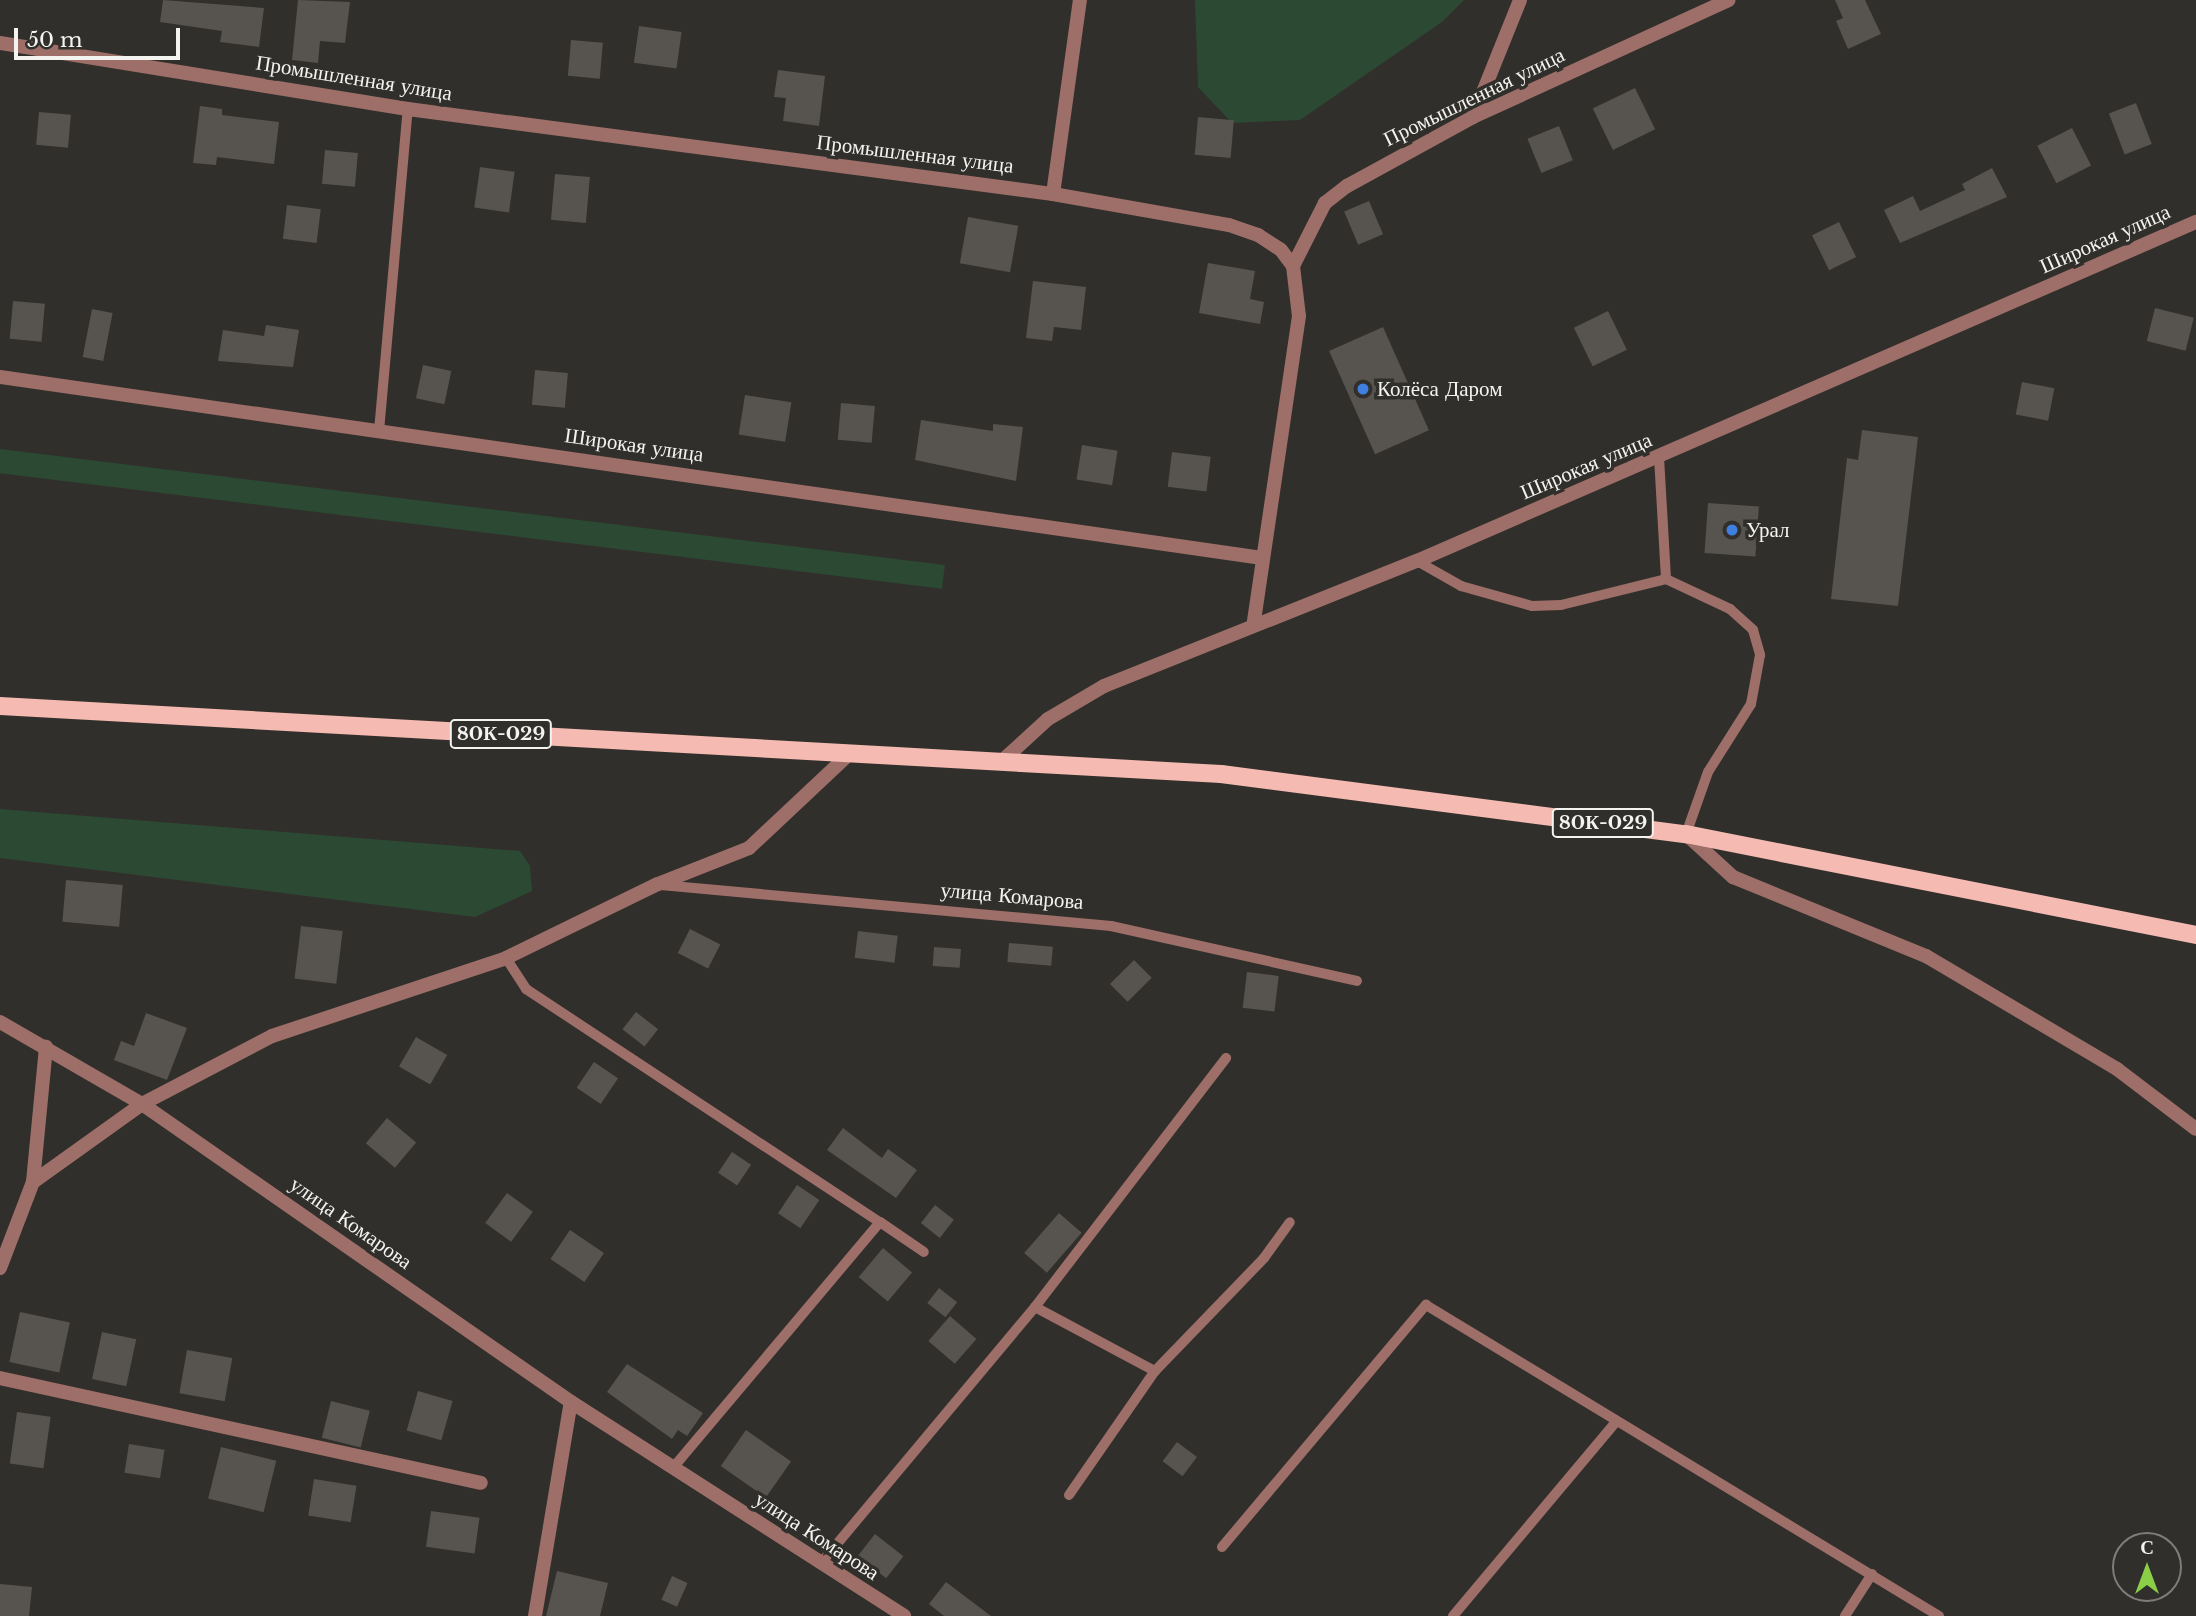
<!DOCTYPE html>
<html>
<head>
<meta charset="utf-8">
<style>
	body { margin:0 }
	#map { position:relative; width:2196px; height:1616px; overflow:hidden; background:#312f2b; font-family:"Libre Baskerville",serif }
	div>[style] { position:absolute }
	.green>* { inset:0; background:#2c4933; transform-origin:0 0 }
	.building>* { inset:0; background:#57534f; transform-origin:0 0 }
	.service>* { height:10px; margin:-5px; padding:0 5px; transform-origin:5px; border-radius:5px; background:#9e6f68 }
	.minor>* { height:14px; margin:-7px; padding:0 7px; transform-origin:7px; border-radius:7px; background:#9e6f68 }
	.primary>* { height:18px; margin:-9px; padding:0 9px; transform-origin:9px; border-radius:9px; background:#f5bab1 }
	.dots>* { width:19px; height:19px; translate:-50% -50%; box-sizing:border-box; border:4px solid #312f2b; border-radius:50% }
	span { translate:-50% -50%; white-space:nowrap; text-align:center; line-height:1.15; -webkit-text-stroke:7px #312f2b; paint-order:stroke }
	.shield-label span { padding:2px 5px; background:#312f2b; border:2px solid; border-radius:5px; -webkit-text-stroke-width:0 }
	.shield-label { font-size:19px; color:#f3f3ef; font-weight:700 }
	.street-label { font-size:21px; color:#f3f3ef }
	.poi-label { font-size:21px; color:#f3f3ef }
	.left { translate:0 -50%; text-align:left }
	.north { position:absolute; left:2112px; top:1532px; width:70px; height:70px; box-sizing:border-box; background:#312f2b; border:2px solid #7f7d79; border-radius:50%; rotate:0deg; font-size:19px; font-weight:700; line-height:28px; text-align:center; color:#f3f3ef }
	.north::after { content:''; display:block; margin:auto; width:24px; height:32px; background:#8bce47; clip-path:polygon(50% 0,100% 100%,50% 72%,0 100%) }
	.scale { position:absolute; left:14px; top:28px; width:166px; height:32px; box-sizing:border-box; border:4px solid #f3f3ef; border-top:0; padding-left:9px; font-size:21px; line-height:24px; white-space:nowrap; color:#f3f3ef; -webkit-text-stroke:5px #312f2b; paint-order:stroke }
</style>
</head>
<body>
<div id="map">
	<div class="green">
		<i style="clip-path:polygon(1195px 0,1464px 0,1442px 22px,1300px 120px,1232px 123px,1198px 87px)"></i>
		<i style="left:0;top:449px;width:952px;height:24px;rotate:7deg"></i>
		<i style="clip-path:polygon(0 809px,520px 851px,530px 866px,532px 891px,475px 917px,0 858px)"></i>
	</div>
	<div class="building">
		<i style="clip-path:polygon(163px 0,264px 8px,259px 47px,220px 42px,222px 31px,160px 22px)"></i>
		<i style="clip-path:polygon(298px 0,350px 2px,345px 43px,320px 41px,318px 63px,292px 60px)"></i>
		<i style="clip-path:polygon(1835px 0,1865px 0,1881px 34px,1848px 49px,1836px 21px,1843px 18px)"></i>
		<i style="left:639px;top:26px;width:43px;height:37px;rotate:8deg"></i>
		<i style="left:571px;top:40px;width:32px;height:36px;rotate:5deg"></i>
		<i style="clip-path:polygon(778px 70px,825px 76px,819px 126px,783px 121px,786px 98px,774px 97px)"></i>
		<i style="left:1635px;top:88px;width:46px;height:47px;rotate:64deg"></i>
		<i style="left:2136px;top:103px;width:44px;height:29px;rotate:69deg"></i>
		<i style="clip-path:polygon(200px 106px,222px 109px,222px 115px,279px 122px,274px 164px,217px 157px,216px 165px,193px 163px)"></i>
		<i style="left:39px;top:112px;width:32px;height:33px;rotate:5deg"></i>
		<i style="left:1198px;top:117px;width:36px;height:38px;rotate:5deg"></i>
		<i style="left:1559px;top:126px;width:37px;height:34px;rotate:68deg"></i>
		<i style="left:2072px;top:128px;width:42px;height:39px;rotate:63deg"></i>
		<i style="left:325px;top:150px;width:33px;height:34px;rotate:5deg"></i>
		<i style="left:480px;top:167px;width:35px;height:41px;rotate:8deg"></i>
		<i style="clip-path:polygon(1992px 168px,2007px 197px,1900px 243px,1884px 210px,1913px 196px,1920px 211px,1965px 190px,1962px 184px)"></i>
		<i style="left:555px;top:174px;width:35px;height:46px;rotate:5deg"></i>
		<i style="left:1369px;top:201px;width:36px;height:27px;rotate:67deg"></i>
		<i style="left:287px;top:205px;width:34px;height:34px;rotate:7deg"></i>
		<i style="left:968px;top:217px;width:51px;height:47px;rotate:10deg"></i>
		<i style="left:1839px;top:222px;width:39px;height:30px;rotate:64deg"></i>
		<i style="clip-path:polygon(1208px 263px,1255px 271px,1250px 299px,1264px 302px,1260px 324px,1199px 313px)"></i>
		<i style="clip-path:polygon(1033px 281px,1086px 287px,1081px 330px,1054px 327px,1052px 341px,1026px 338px)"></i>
		<i style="left:13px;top:301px;width:32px;height:38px;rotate:5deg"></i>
		<i style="left:2155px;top:308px;width:40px;height:34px;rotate:14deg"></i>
		<i style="left:92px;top:309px;width:21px;height:49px;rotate:11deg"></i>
		<i style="left:1608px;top:311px;width:43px;height:38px;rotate:64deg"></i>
		<i style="clip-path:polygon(266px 325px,299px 330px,293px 367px,218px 361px,223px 330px,264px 336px)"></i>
		<i style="left:1383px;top:327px;width:113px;height:59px;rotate:66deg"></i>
		<i style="left:423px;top:365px;width:29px;height:34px;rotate:12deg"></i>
		<i style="left:535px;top:370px;width:33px;height:35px;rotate:5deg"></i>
		<i style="left:2022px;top:382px;width:33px;height:33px;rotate:11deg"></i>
		<i style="left:745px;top:395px;width:47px;height:40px;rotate:9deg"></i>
		<i style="left:841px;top:403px;width:34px;height:37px;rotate:5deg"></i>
		<i style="clip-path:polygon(921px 420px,993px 431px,993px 424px,1023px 427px,1016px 481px,915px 460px)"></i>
		<i style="clip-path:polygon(1862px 430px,1918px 437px,1898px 606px,1831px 599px,1847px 458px,1858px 460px)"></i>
		<i style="left:1082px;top:445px;width:36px;height:35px;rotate:9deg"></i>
		<i style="left:1172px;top:452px;width:39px;height:35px;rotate:7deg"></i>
		<i style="left:1708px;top:503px;width:51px;height:50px;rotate:4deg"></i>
		<i style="left:66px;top:880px;width:57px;height:42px;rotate:5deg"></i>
		<i style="left:301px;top:926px;width:42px;height:53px;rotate:7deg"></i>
		<i style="left:690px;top:929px;width:34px;height:27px;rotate:27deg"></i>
		<i style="left:858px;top:931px;width:40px;height:27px;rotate:7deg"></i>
		<i style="left:1009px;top:943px;width:44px;height:19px;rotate:5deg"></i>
		<i style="left:934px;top:947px;width:27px;height:19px;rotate:4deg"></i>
		<i style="left:1134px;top:960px;width:25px;height:34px;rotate:45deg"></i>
		<i style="left:1247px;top:972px;width:32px;height:36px;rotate:7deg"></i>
		<i style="left:636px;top:1012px;width:28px;height:22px;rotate:38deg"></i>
		<i style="clip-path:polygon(146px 1013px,187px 1028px,167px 1080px,114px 1060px,121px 1041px,134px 1046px)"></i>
		<i style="left:416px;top:1037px;width:36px;height:34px;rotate:30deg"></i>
		<i style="left:594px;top:1062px;width:29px;height:31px;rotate:34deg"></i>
		<i style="left:387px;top:1118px;width:38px;height:33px;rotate:40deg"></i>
		<i style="clip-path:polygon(843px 1128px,882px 1158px,888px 1149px,917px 1170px,896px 1198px,827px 1150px)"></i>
		<i style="left:732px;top:1152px;width:23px;height:25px;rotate:34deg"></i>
		<i style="left:797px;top:1185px;width:27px;height:34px;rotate:34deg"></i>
		<i style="left:507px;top:1193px;width:32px;height:37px;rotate:36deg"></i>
		<i style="left:935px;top:1205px;width:24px;height:23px;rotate:38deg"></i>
		<i style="left:1059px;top:1213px;width:30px;height:53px;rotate:41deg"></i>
		<i style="left:570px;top:1230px;width:41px;height:35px;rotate:34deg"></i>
		<i style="left:883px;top:1248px;width:38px;height:38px;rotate:40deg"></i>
		<i style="left:939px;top:1288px;width:23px;height:19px;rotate:38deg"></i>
		<i style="left:20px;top:1312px;width:51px;height:51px;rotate:12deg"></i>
		<i style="left:950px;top:1316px;width:35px;height:33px;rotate:41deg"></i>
		<i style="left:102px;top:1332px;width:35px;height:48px;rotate:12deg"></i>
		<i style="left:187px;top:1350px;width:46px;height:44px;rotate:10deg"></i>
		<i style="clip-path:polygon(627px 1364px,703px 1413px,687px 1436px,678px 1430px,672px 1439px,607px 1392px)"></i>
		<i style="left:418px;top:1391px;width:36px;height:41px;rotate:16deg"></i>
		<i style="left:331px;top:1401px;width:40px;height:38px;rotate:14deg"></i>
		<i style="left:17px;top:1412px;width:34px;height:52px;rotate:8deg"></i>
		<i style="left:746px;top:1430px;width:55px;height:44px;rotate:35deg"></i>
		<i style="left:1177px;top:1442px;width:25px;height:24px;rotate:37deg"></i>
		<i style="left:129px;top:1444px;width:36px;height:29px;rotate:9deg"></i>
		<i style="left:221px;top:1447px;width:57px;height:53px;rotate:14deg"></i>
		<i style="left:314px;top:1479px;width:43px;height:37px;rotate:9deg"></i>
		<i style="left:431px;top:1511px;width:49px;height:36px;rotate:8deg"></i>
		<i style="left:875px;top:1534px;width:36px;height:28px;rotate:38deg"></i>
		<i style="clip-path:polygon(557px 1571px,608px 1583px,600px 1616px,546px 1616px)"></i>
		<i style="left:672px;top:1576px;width:17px;height:26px;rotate:24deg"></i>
		<i style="clip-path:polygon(946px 1582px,991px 1616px,944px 1616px,929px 1604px)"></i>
		<i style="clip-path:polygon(0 1584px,32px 1587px,29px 1616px,0 1616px)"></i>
	</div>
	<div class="service">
		<i style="left:379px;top:431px;width:323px;rotate:-84.9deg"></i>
		<i style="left:1659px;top:457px;width:122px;rotate:86.7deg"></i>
		<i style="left:1666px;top:579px;width:71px;rotate:25.1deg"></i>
		<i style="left:1730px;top:609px;width:31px;rotate:42deg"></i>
		<i style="left:1753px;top:630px;width:26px;rotate:74deg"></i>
		<i style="left:1760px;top:655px;width:50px;rotate:100.4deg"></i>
		<i style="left:1751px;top:704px;width:80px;rotate:122.3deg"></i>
		<i style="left:1708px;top:772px;width:66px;rotate:109.5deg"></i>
		<i style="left:1417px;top:561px;width:51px;rotate:29.6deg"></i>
		<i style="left:1461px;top:586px;width:74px;rotate:15.7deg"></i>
		<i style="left:1532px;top:606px;width:29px;rotate:-2deg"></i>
		<i style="left:1561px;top:605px;width:108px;rotate:-13.9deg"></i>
		<i style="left:661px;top:885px;width:452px;rotate:5.2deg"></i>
		<i style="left:1111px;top:926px;width:252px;rotate:12.6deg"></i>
		<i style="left:506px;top:958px;width:37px;rotate:57deg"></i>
		<i style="left:526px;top:989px;width:424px;rotate:33.4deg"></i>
		<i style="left:880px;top:1222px;width:322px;rotate:130.1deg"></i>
		<i style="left:880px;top:1222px;width:53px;rotate:34.3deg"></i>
		<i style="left:1035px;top:1307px;width:136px;rotate:28.1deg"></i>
		<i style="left:1069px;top:1495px;width:151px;rotate:-55.3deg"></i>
		<i style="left:1155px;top:1371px;width:157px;rotate:-46deg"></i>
		<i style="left:1264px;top:1258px;width:44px;rotate:-54.2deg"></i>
		<i style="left:1222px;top:1547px;width:317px;rotate:-49.9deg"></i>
		<i style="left:1426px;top:1305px;width:600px;rotate:31.23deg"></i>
		<i style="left:821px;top:1563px;width:334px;rotate:-50.1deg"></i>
		<i style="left:1035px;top:1307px;width:314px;rotate:-52.5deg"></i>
		<i style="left:1453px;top:1616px;width:253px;rotate:-50deg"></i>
		<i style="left:1845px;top:1616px;width:50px;rotate:-57.3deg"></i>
	</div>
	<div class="minor">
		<i style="left:0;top:43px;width:413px;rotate:9.2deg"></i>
		<i style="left:408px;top:109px;width:651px;rotate:7.51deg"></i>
		<i style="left:1053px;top:194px;width:179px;rotate:10deg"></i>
		<i style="left:1229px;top:225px;width:31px;rotate:19deg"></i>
		<i style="left:1258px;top:235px;width:27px;rotate:33deg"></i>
		<i style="left:1281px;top:250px;width:20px;rotate:53deg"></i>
		<i style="left:1293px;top:266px;width:50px;rotate:83.2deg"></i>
		<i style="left:1299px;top:316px;width:309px;rotate:98.4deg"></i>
		<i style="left:1473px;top:117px;width:126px;rotate:-68.1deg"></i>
		<i style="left:1053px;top:194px;width:196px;rotate:-82.1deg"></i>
		<i style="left:1293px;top:266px;width:71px;rotate:-63.1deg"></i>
		<i style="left:1325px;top:203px;width:28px;rotate:-38deg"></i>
		<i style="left:1347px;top:186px;width:144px;rotate:-28.7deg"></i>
		<i style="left:1473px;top:117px;width:281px;rotate:-24.6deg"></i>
		<i style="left:0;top:377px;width:1275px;rotate:8.16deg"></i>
		<i style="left:1002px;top:761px;width:62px;rotate:-42.4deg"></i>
		<i style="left:1048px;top:719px;width:65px;rotate:-30.5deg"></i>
		<i style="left:1104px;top:686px;width:337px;rotate:-21.8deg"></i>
		<i style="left:1417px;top:561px;width:850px;rotate:-23.52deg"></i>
		<i style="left:1686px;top:834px;width:64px;rotate:42.5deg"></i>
		<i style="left:1733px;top:877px;width:209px;rotate:22.3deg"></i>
		<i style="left:1926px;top:956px;width:222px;rotate:30.6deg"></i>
		<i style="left:2117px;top:1069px;width:99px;rotate:37.2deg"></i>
		<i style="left:0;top:1022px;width:164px;rotate:30deg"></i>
		<i style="left:142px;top:1104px;width:522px;rotate:34.79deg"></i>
		<i style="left:571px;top:1402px;width:396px;rotate:32.7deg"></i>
		<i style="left:33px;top:1182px;width:134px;rotate:-35.6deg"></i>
		<i style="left:142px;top:1104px;width:147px;rotate:-27.6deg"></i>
		<i style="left:272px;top:1036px;width:247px;rotate:-18.4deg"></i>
		<i style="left:506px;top:958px;width:169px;rotate:-26deg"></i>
		<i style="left:658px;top:884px;width:98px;rotate:-21.6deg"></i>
		<i style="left:749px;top:848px;width:139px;rotate:-43.2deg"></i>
		<i style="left:0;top:1268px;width:92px;rotate:-69deg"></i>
		<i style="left:33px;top:1182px;width:136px;rotate:-84.5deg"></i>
		<i style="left:0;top:1378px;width:492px;rotate:12.3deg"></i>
		<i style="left:535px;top:1616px;width:217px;rotate:-80.5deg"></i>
	</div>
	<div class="primary">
		<i style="left:0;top:706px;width:1223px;rotate:3.19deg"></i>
		<i style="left:1221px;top:774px;width:469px;rotate:7.4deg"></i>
		<i style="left:1686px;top:834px;width:520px;rotate:11.2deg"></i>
	</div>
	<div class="dots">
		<i style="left:1363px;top:389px;background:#3f7fe0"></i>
		<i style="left:1732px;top:530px;background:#3f7fe0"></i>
	</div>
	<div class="shield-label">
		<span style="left:501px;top:734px">80К-029</span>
		<span style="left:1603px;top:823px">80К-029</span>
	</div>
	<div class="street-label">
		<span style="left:354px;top:78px;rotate:9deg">Промышленная улица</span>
		<span style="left:1474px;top:97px;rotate:-26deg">Промышленная улица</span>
		<span style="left:915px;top:154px;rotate:7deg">Промышленная улица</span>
		<span style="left:2105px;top:239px;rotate:-24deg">Широкая улица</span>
		<span style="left:634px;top:445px;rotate:8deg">Широкая улица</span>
		<span style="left:1586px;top:466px;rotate:-23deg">Широкая улица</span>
		<span style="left:1012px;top:896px;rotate:5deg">улица Комарова</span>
		<span style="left:351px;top:1223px;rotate:35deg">улица Комарова</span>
		<span style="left:817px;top:1536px;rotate:33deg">улица Комарова</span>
	</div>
	<div class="poi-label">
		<span class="left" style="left:1377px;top:389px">Колёса Даром</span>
		<span class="left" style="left:1746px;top:530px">Урал</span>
	</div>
	<div class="north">С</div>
	<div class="scale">50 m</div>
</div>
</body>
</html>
